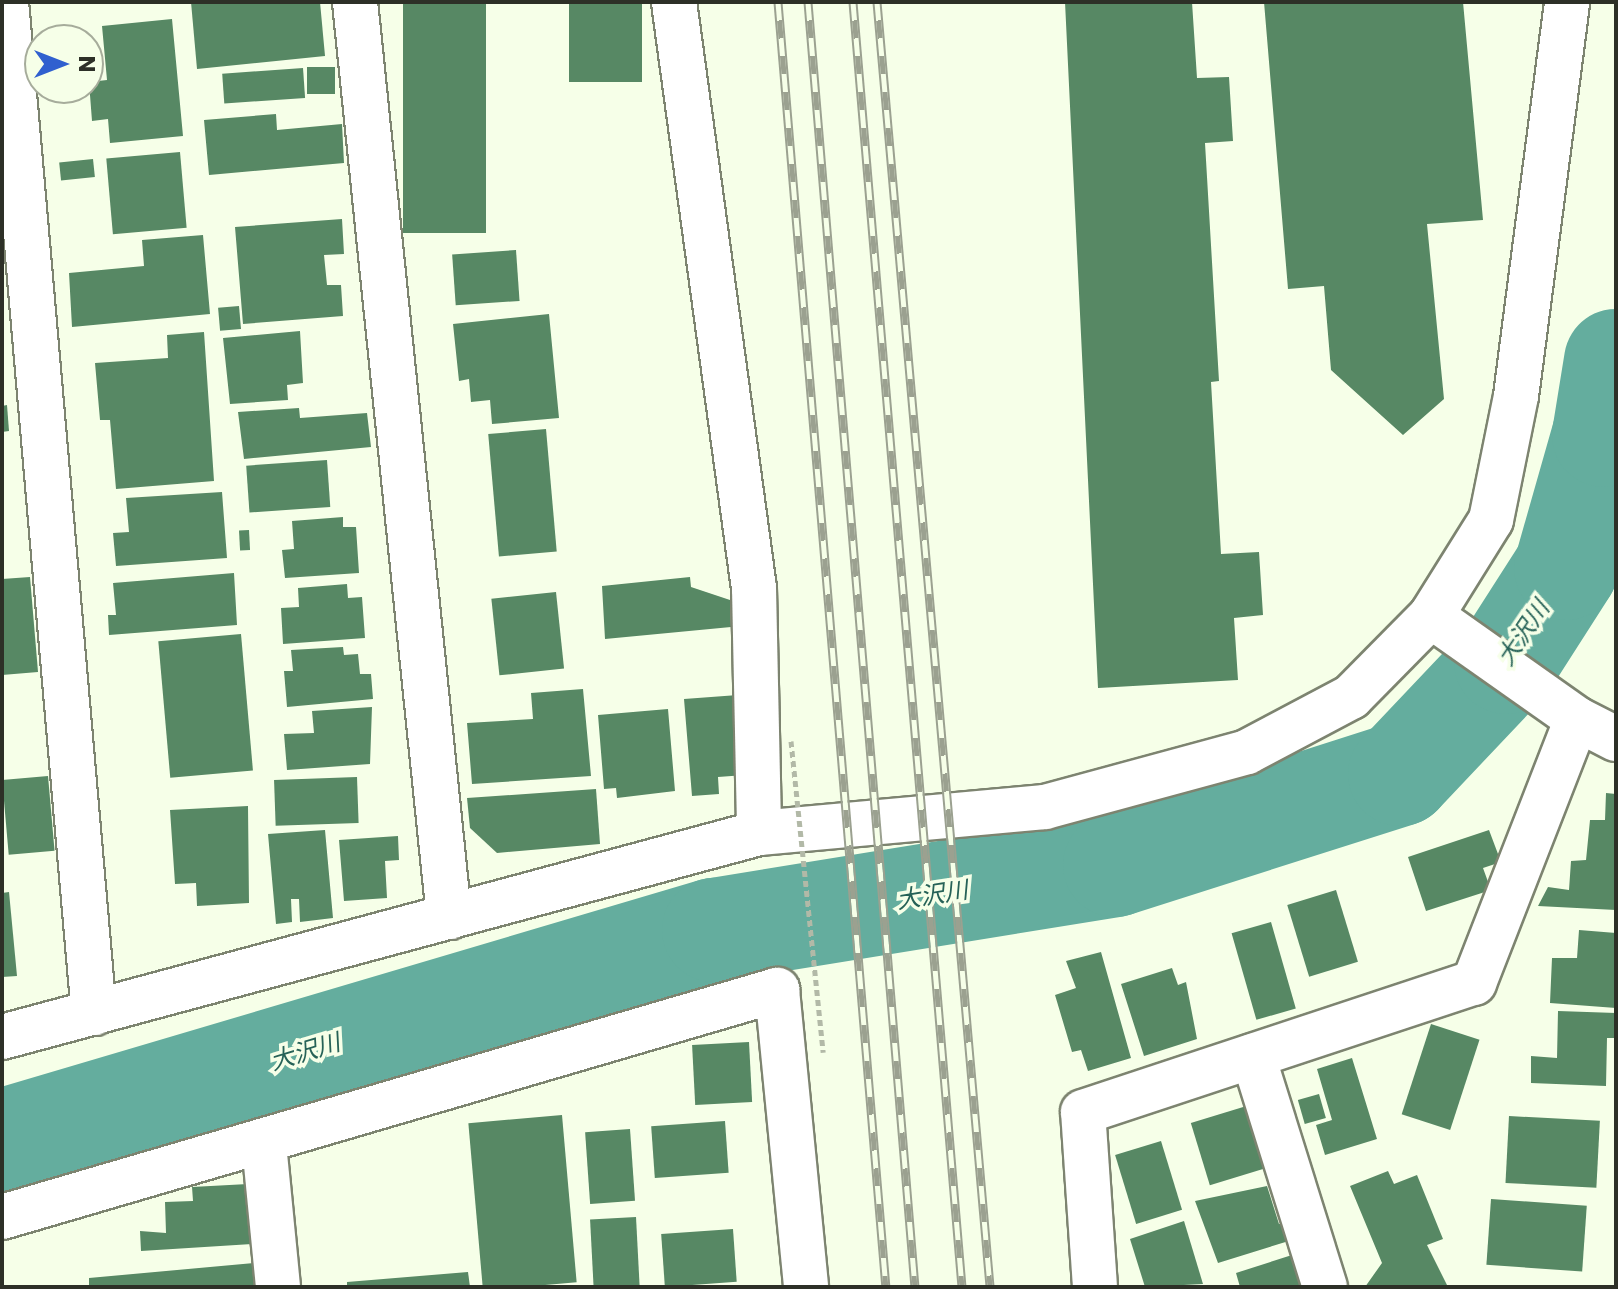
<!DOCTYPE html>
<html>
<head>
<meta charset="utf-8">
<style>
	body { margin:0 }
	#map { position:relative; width:1618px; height:1289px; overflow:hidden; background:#f6ffe8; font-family:Poppins,"Noto Sans JP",sans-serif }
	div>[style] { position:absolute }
	.river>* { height:104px; margin:-52px; padding:0 52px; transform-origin:52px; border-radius:52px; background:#64ad9e }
	.building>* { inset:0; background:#578864; transform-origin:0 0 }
	.roads { filter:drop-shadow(2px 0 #7d8470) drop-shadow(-2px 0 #7d8470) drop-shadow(0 2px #7d8470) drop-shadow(0 -2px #7d8470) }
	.street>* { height:44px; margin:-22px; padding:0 22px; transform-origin:22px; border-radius:22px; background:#fff }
	.rail>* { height:9px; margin-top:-4.5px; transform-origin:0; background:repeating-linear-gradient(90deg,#f6ffe8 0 18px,#9ba190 0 36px); box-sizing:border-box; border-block:2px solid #9ba190 }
	.path-bridge>* { height:5px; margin-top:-2.5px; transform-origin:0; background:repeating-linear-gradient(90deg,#b2b9a7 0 6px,transparent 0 10px) }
	span { translate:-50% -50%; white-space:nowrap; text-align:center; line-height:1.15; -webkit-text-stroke:7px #f6ffe8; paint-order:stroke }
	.water-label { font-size:24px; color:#266257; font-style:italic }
	.frame { position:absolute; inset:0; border:4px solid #2d3027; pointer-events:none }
	.north { position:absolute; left:24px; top:24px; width:80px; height:80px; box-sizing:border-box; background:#f6ffe8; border:2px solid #a6ac9b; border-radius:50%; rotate:90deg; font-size:22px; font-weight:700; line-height:32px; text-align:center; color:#2d3027 }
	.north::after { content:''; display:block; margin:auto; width:28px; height:36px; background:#3060cf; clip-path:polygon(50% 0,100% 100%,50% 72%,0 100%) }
</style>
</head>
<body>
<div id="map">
	<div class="river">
		<i style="left:2px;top:1141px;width:743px;rotate:-16.51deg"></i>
		<i style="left:714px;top:930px;width:406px;rotate:-9.2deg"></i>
		<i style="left:1115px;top:865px;width:299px;rotate:-17.7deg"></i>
		<i style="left:1400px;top:774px;width:154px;rotate:-46.6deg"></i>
		<i style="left:1506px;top:662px;width:112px;rotate:-57.4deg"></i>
		<i style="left:1566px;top:568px;width:138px;rotate:-74.1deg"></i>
		<i style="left:1604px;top:435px;width:75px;rotate:-80.8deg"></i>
	</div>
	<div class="building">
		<i style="clip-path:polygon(191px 2px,320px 2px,325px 56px,197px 69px)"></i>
		<i style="left:403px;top:2px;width:83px;height:231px"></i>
		<i style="left:569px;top:2px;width:73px;height:80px"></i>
		<i style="clip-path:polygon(1065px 2px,1192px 2px,1197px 78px,1229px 77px,1233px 141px,1205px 143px,1219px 381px,1211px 382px,1221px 554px,1259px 552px,1263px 615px,1234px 618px,1238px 680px,1098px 688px)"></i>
		<i style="clip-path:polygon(1264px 2px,1463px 2px,1483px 220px,1427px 224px,1444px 399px,1403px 435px,1331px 370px,1324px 286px,1288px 289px)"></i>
		<i style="clip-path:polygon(172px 19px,183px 136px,110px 143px,108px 119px,92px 121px,89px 82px,107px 80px,102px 26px)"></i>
		<i style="left:335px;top:67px;width:27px;height:28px;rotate:90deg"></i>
		<i style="left:303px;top:68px;width:30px;height:81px;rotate:86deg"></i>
		<i style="clip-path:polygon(276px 114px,277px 130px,342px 124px,344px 163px,209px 175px,204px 120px)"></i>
		<i style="left:180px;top:152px;width:76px;height:74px;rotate:85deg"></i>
		<i style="left:93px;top:159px;width:18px;height:34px;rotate:84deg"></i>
		<i style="clip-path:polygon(342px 219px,344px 254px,324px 255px,327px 285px,341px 285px,343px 316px,243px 324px,235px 227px)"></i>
		<i style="clip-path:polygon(203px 235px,210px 314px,72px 327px,69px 273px,144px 266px,142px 240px)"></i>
		<i style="left:516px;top:250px;width:51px;height:64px;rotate:86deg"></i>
		<i style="left:239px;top:306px;width:23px;height:21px;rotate:85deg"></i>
		<i style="clip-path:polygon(549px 314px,559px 418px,492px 424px,490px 400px,471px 402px,469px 379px,459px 381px,453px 324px)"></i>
		<i style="clip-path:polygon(300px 331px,303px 383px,287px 385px,288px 400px,230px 404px,223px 338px)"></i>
		<i style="clip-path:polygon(204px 332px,214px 481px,116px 489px,110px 420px,100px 420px,95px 363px,168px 358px,167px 335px)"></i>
		<i style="clip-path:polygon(7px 405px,9px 431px,2px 432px,2px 406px)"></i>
		<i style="clip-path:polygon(299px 408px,300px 418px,367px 413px,371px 447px,244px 459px,238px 412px)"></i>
		<i style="left:546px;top:429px;width:123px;height:58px;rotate:85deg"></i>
		<i style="left:327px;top:460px;width:47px;height:81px;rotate:86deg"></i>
		<i style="clip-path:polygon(222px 492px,227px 558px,116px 566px,113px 533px,129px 532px,126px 498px)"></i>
		<i style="clip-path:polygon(343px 517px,343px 527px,356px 527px,359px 573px,285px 578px,282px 550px,294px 549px,292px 521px)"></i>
		<i style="left:249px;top:530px;width:20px;height:10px;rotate:87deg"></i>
		<i style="clip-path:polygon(234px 573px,237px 625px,109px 635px,108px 615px,116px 615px,113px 583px)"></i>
		<i style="clip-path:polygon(30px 577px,38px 672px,2px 675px,2px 579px)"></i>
		<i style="clip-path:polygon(690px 577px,691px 587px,730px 600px,731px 627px,605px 639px,602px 586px)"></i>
		<i style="clip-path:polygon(347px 584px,348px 598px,362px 597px,365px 638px,283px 644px,281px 608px,299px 607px,298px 588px)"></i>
		<i style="left:556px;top:592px;width:77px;height:65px;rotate:84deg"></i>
		<i style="left:241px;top:634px;width:137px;height:83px;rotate:85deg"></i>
		<i style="clip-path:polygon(343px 647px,344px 655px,358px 654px,360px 674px,371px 674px,373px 699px,287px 707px,284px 671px,293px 671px,291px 650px)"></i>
		<i style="clip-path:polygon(583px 689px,591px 776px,472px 784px,467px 723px,533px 719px,531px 693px)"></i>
		<i style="clip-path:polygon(738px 695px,745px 775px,718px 777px,719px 794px,692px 796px,684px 699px)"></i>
		<i style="clip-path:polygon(372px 707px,370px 764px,287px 770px,284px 734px,314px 733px,312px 711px)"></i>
		<i style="clip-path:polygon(668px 709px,675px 791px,617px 798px,616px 788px,604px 789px,598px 715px)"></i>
		<i style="left:48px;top:776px;width:75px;height:46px;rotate:85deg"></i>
		<i style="left:357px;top:777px;width:46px;height:83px;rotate:88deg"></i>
		<i style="clip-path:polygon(596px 789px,600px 844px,497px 853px,470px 828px,467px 798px)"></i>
		<i style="clip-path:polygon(1606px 793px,1616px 794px,1616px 910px,1538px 906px,1548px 887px,1569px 890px,1571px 861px,1586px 860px,1590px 820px,1605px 820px)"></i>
		<i style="clip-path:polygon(248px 806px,249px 903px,197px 906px,196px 883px,175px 884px,170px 810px)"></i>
		<i style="clip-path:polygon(325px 830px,333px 918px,300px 922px,299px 899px,291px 899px,292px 922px,276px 924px,268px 834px)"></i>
		<i style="clip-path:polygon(1489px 830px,1501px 862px,1483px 868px,1491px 890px,1426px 911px,1408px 857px)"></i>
		<i style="clip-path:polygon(398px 836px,399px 860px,385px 861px,387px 898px,344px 901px,339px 840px)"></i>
		<i style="left:1336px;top:890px;width:75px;height:51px;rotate:73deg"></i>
		<i style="clip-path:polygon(9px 892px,17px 976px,2px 977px,2px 893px)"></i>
		<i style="left:1271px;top:922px;width:90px;height:41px;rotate:74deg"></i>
		<i style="clip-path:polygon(1579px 930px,1616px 933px,1616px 1008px,1550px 1003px,1552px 958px,1577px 958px)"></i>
		<i style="clip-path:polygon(1101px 952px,1131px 1058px,1088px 1071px,1081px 1050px,1072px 1052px,1055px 995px,1076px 988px,1066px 961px)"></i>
		<i style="clip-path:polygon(1172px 968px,1178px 985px,1186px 982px,1197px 1039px,1144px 1056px,1121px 984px)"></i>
		<i style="clip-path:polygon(1558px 1011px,1616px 1013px,1616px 1038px,1607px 1038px,1606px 1086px,1531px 1083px,1531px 1056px,1557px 1058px)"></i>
		<i style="left:1431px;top:1024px;width:51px;height:95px;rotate:18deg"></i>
		<i style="left:749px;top:1042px;width:60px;height:57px;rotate:87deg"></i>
		<i style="clip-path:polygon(1352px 1058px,1377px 1139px,1325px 1155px,1316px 1125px,1332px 1120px,1317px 1069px)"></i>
		<i style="left:1319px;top:1094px;width:25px;height:22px;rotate:74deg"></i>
		<i style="left:1253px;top:1104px;width:65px;height:65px;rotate:73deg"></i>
		<i style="left:562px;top:1115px;width:168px;height:94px;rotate:85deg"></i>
		<i style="left:1509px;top:1116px;width:91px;height:67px;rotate:3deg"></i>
		<i style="left:725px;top:1121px;width:52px;height:74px;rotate:86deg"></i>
		<i style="left:630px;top:1129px;width:72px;height:45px;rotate:86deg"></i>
		<i style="left:1161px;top:1141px;width:72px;height:48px;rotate:73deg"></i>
		<i style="clip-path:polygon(1388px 1171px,1394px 1184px,1417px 1175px,1443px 1239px,1427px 1245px,1448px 1287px,1365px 1287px,1382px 1263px,1350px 1186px)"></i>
		<i style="clip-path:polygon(248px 1184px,252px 1244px,141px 1251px,140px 1231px,166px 1233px,165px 1202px,193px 1201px,192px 1187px)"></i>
		<i style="clip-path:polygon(1267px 1186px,1279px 1224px,1287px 1223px,1292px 1240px,1218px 1263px,1195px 1201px)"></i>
		<i style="left:1491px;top:1199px;width:96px;height:66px;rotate:4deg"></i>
		<i style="left:636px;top:1217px;width:70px;height:46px;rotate:87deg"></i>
		<i style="clip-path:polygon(1184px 1221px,1203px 1284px,1145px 1287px,1130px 1239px)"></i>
		<i style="left:733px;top:1229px;width:53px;height:72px;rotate:86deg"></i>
		<i style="clip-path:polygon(1292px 1255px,1302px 1287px,1240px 1287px,1236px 1273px)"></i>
		<i style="clip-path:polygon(254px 1263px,256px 1287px,89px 1287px,89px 1278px)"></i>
		<i style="clip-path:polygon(468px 1272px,470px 1287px,347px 1287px,347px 1282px)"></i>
	</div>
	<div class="roads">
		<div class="street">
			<i style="left:6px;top:2px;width:1015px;rotate:85.03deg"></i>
			<i style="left:355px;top:2px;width:920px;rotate:84.13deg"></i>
			<i style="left:674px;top:2px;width:591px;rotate:82.23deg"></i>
			<i style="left:754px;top:588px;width:245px;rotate:88.8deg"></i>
			<i style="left:1431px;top:616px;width:179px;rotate:35.2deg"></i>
			<i style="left:2px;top:1037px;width:784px;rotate:-15.08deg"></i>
			<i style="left:759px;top:833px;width:287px;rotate:-5.2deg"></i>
			<i style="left:1045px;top:807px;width:209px;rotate:-15.2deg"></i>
			<i style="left:1247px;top:752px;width:118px;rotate:-27.9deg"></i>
			<i style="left:1351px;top:697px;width:114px;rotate:-45.4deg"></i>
			<i style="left:1431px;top:616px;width:113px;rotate:-58deg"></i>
			<i style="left:1491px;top:520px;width:126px;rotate:-78.6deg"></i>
			<i style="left:1516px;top:396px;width:397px;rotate:-82.6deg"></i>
			<i style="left:1253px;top:1056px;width:242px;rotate:72.7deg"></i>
			<i style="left:264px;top:1144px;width:144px;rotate:84.4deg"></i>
			<i style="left:2px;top:1217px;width:808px;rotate:-16.33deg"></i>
			<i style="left:777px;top:990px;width:298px;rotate:84.4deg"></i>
			<i style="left:1095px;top:1287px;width:175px;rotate:-93.9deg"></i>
			<i style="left:1083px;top:1112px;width:412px;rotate:-18.3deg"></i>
			<i style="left:1474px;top:983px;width:283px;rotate:-68.7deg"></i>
			<i style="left:1577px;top:719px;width:44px;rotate:27.1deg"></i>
		</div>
	</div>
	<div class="rail">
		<i style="left:778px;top:2px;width:1290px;rotate:85.2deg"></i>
		<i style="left:808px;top:2px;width:1289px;rotate:85.24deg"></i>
		<i style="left:853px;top:2px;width:1290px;rotate:85.15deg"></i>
		<i style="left:877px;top:2px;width:1290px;rotate:84.97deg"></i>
	</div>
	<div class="path-bridge">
		<i style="left:791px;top:741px;width:313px;rotate:84.1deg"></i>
	</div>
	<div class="water-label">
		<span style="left:1523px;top:633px;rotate:-56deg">大沢川</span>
		<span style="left:932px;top:895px;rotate:-9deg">大沢川</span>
		<span style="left:305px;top:1052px;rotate:-17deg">大沢川</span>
	</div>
	<div class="frame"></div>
	<div class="north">N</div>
</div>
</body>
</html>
